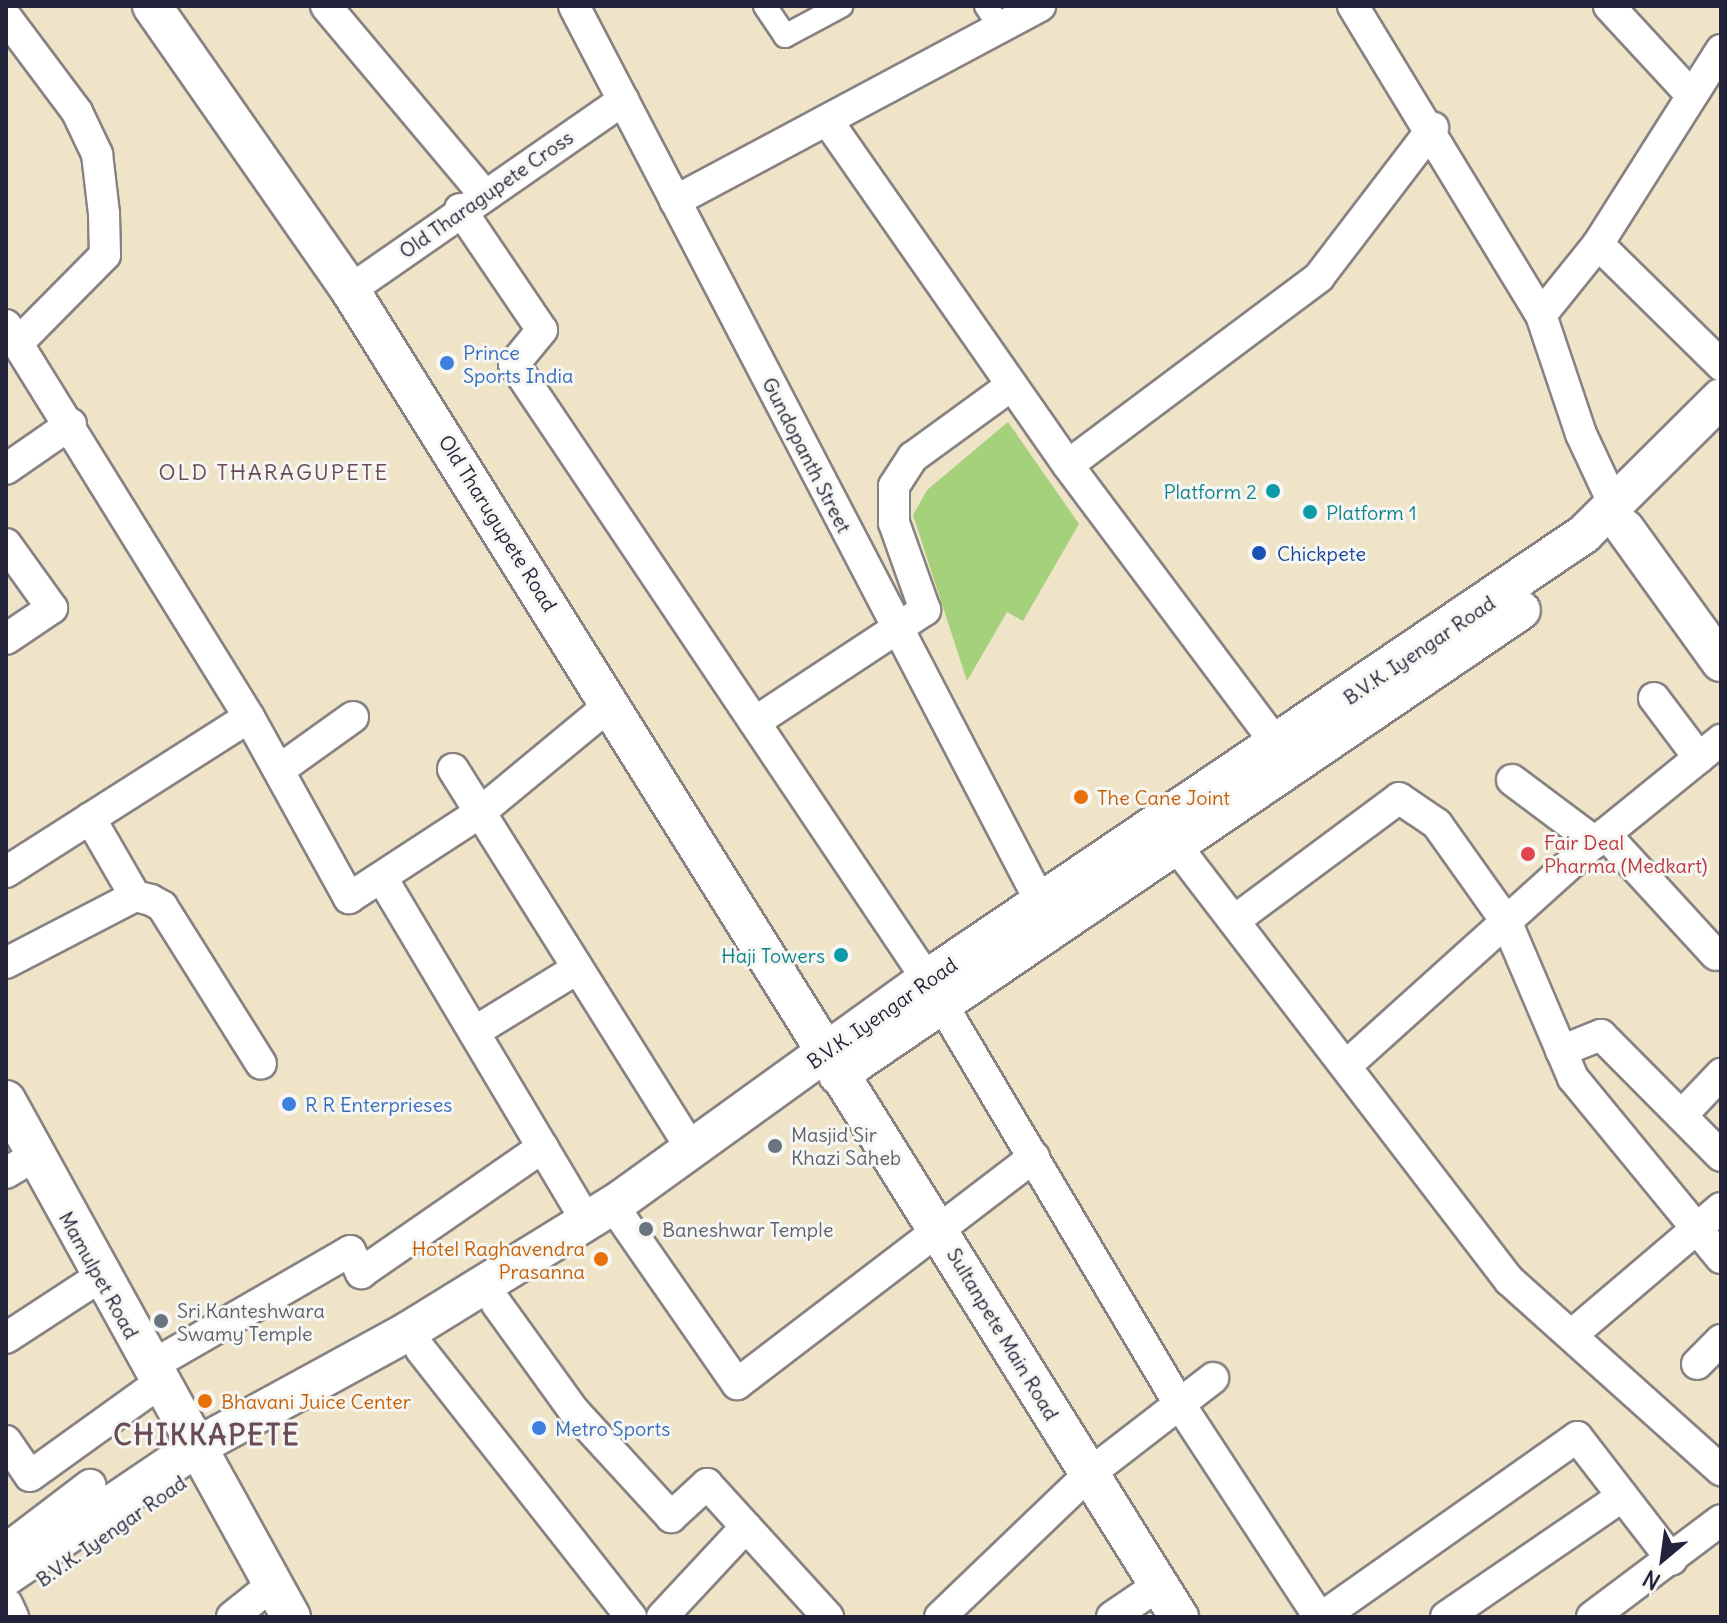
<!DOCTYPE html>
<html>
<head>
<meta charset="utf-8">
<style>
	body { margin:0 }
	#map { position:relative; width:1727px; height:1623px; overflow:hidden; background:#efe3c8; font-family:Delius,sans-serif }
	div>[style] { position:absolute }
	.green>* { inset:0; background:#a5d07c }
	.roads { filter:drop-shadow(2px 0 #888282) drop-shadow(-2px 0 #888282) drop-shadow(0 2px #888282) drop-shadow(0 -2px #888282) }
	.pedestrian>* { height:22px; margin:-11px; padding:0 11px; transform-origin:11px; border-radius:11px; background:#fff }
	.minor>* { height:30px; margin:-15px; padding:0 15px; transform-origin:15px; border-radius:15px; background:#fff }
	.tertiary>* { height:38px; margin:-19px; padding:0 19px; transform-origin:19px; border-radius:19px; background:#fff }
	.dots>* { width:22px; height:22px; translate:-50% -50%; box-sizing:border-box; border:4px solid #f6f6f2; border-radius:50% }
	span { translate:-50% -50%; white-space:nowrap; text-align:center; line-height:1.15; -webkit-text-stroke:6px #f6f6f2; paint-order:stroke }
	.street-label { font-size:20px; color:#22223b }
	.shop-label { font-size:20px; color:#366cbe }
	.left { translate:0 -50%; text-align:left }
	.culture-label { font-size:20px; color:#0d838f }
	.right { translate:-100% -50%; text-align:right }
	.transit-label { font-size:20px; color:#164399 }
	.food-label { font-size:20px; color:#c56008 }
	.health-label { font-size:20px; color:#be3a42 }
	.worship-label { font-size:20px; color:#5b616d }
	.neighbourhood-label { font-size:22px; color:#6a4b58; letter-spacing:2px }
	.district-label { font-size:28px; color:#6a4b58; font-weight:700; letter-spacing:2px }
	.frame { position:absolute; inset:0; border:8px solid #22223b; pointer-events:none }
	.north { position:absolute; left:1623px; top:1519px; width:80px; height:80px; -webkit-text-stroke:6px #f6f6f2; paint-order:stroke; rotate:209deg; font-size:22px; font-weight:700; line-height:32px; text-align:center; color:#22223b }
	.north::after { content:''; display:block; margin:auto; width:28px; height:36px; background:#22223b; clip-path:polygon(50% 0,100% 100%,50% 72%,0 100%) }
</style>
</head>
<body>
<div id="map">
	<div class="green">
		<i style="clip-path:polygon(1008px 422px,1079px 524px,1023px 621px,1007px 612px,967px 681px,913px 515px,927px 490px)"></i>
	</div>
	<div class="roads">
		<div class="pedestrian">
			<i style="left:765px;top:6px;width:36px;rotate:56deg"></i>
			<i style="left:785px;top:36px;width:64px;rotate:-28.2deg"></i>
			<i style="left:986px;top:6px;width:25px;rotate:56deg"></i>
		</div>
		<div class="minor">
			<i style="left:326px;top:6px;width:244px;rotate:50deg"></i>
			<i style="left:574px;top:6px;width:1031px;rotate:62.49deg"></i>
			<i style="left:1353px;top:6px;width:362px;rotate:58.7deg"></i>
			<i style="left:1541px;top:315px;width:91px;rotate:-51.2deg"></i>
			<i style="left:1598px;top:244px;width:230px;rotate:-57.6deg"></i>
			<i style="left:1609px;top:6px;width:121px;rotate:47.3deg"></i>
			<i style="left:6px;top:17px;width:119px;rotate:53.2deg"></i>
			<i style="left:77px;top:112px;width:47px;rotate:64.5deg"></i>
			<i style="left:97px;top:154px;width:60px;rotate:83.3deg"></i>
			<i style="left:104px;top:214px;width:41px;rotate:88.6deg"></i>
			<i style="left:105px;top:255px;width:124px;rotate:134.7deg"></i>
			<i style="left:827px;top:120px;width:421px;rotate:55.1deg"></i>
			<i style="left:675px;top:201px;width:414px;rotate:-28.1deg"></i>
			<i style="left:460px;top:209px;width:146px;rotate:55.9deg"></i>
			<i style="left:542px;top:330px;width:44px;rotate:129.5deg"></i>
			<i style="left:514px;top:364px;width:741px;rotate:56.12deg"></i>
			<i style="left:927px;top:979px;width:493px;rotate:59.3deg"></i>
			<i style="left:1179px;top:1403px;width:256px;rotate:56.8deg"></i>
			<i style="left:1598px;top:244px;width:173px;rotate:44.5deg"></i>
			<i style="left:350px;top:290px;width:333px;rotate:-34.8deg"></i>
			<i style="left:1541px;top:315px;width:126px;rotate:71.4deg"></i>
			<i style="left:1581px;top:434px;width:99px;rotate:65deg"></i>
			<i style="left:6px;top:325px;width:461px;rotate:58.2deg"></i>
			<i style="left:249px;top:717px;width:207px;rotate:61.1deg"></i>
			<i style="left:349px;top:898px;width:154px;rotate:-33.1deg"></i>
			<i style="left:478px;top:814px;width:174px;rotate:-39.6deg"></i>
			<i style="left:6px;top:469px;width:79px;rotate:-34.7deg"></i>
			<i style="left:6px;top:544px;width:79px;rotate:54.3deg"></i>
			<i style="left:52px;top:608px;width:55px;rotate:146deg"></i>
			<i style="left:1654px;top:698px;width:75px;rotate:53.1deg"></i>
			<i style="left:755px;top:722px;width:204px;rotate:-33.4deg"></i>
			<i style="left:925px;top:610px;width:92px;rotate:-109.6deg"></i>
			<i style="left:894px;top:523px;width:37px;rotate:-90deg"></i>
			<i style="left:894px;top:486px;width:35px;rotate:-57deg"></i>
			<i style="left:913px;top:457px;width:122px;rotate:-36deg"></i>
			<i style="left:1278px;top:746px;width:351px;rotate:-126.8deg"></i>
			<i style="left:1068px;top:465px;width:314px;rotate:-36.8deg"></i>
			<i style="left:1319px;top:277px;width:188px;rotate:-52.6deg"></i>
			<i style="left:453px;top:769px;width:448px;rotate:57.9deg"></i>
			<i style="left:279px;top:770px;width:91px;rotate:-35.6deg"></i>
			<i style="left:1512px;top:780px;width:104px;rotate:36.8deg"></i>
			<i style="left:90px;top:818px;width:90px;rotate:60deg"></i>
			<i style="left:1605px;top:834px;width:164px;rotate:47.5deg"></i>
			<i style="left:1177px;top:847px;width:546px;rotate:52.52deg"></i>
			<i style="left:1509px;top:1280px;width:285px;rotate:41.9deg"></i>
			<i style="left:6px;top:872px;width:288px;rotate:-32.5deg"></i>
			<i style="left:382px;top:878px;width:402px;rotate:59.2deg"></i>
			<i style="left:1235px;top:920px;width:204px;rotate:-36.6deg"></i>
			<i style="left:1399px;top:798px;width:46px;rotate:34.4deg"></i>
			<i style="left:1437px;top:824px;width:119px;rotate:54.6deg"></i>
			<i style="left:1506px;top:921px;width:171px;rotate:66.9deg"></i>
			<i style="left:1573px;top:1078px;width:233px;rotate:50.6deg"></i>
			<i style="left:6px;top:963px;width:145px;rotate:-27.4deg"></i>
			<i style="left:135px;top:896px;width:16px;rotate:14deg"></i>
			<i style="left:151px;top:900px;width:13px;rotate:29deg"></i>
			<i style="left:162px;top:906px;width:186px;rotate:57.9deg"></i>
			<i style="left:474px;top:1032px;width:121px;rotate:-31.5deg"></i>
			<i style="left:1561px;top:1051px;width:43px;rotate:-21.8deg"></i>
			<i style="left:1601px;top:1035px;width:170px;rotate:45.2deg"></i>
			<i style="left:1349px;top:1063px;width:315px;rotate:-42deg"></i>
			<i style="left:1583px;top:852px;width:178px;rotate:-39.1deg"></i>
			<i style="left:1682px;top:1115px;width:57px;rotate:-46.4deg"></i>
			<i style="left:6px;top:1173px;width:33px;rotate:-31deg"></i>
			<i style="left:623px;top:1220px;width:200px;rotate:55.2deg"></i>
			<i style="left:737px;top:1384px;width:374px;rotate:-37.4deg"></i>
			<i style="left:496px;top:1303px;width:133px;rotate:54.2deg"></i>
			<i style="left:574px;top:1411px;width:144px;rotate:47.5deg"></i>
			<i style="left:671px;top:1517px;width:49px;rotate:-42.5deg"></i>
			<i style="left:707px;top:1484px;width:180px;rotate:47.7deg"></i>
			<i style="left:1574px;top:1333px;width:193px;rotate:-40.4deg"></i>
			<i style="left:6px;top:1338px;width:110px;rotate:-33.1deg"></i>
			<i style="left:421px;top:1350px;width:340px;rotate:51.8deg"></i>
			<i style="left:1697px;top:1364px;width:34px;rotate:-45deg"></i>
			<i style="left:151px;top:1366px;width:230px;rotate:-30deg"></i>
			<i style="left:350px;top:1251px;width:25px;rotate:63deg"></i>
			<i style="left:361px;top:1273px;width:221px;rotate:-34.7deg"></i>
			<i style="left:6px;top:1441px;width:42px;rotate:55.6deg"></i>
			<i style="left:30px;top:1476px;width:161px;rotate:-35.7deg"></i>
			<i style="left:6px;top:1549px;width:106px;rotate:-37.3deg"></i>
			<i style="left:7px;top:1604px;width:14px;rotate:65deg"></i>
			<i style="left:232px;top:1617px;width:53px;rotate:-38.8deg"></i>
			<i style="left:662px;top:1617px;width:123px;rotate:-47deg"></i>
			<i style="left:940px;top:1617px;width:207px;rotate:-43.8deg"></i>
			<i style="left:1089px;top:1474px;width:157px;rotate:-37.7deg"></i>
			<i style="left:1112px;top:1617px;width:57px;rotate:-34.2deg"></i>
			<i style="left:1322px;top:1617px;width:312px;rotate:-35.2deg"></i>
			<i style="left:1577px;top:1437px;width:155px;rotate:52.3deg"></i>
			<i style="left:1446px;top:1617px;width:214px;rotate:-34.4deg"></i>
			<i style="left:1592px;top:1617px;width:161px;rotate:-36.9deg"></i>
		</div>
		<div class="tertiary">
			<i style="left:152px;top:6px;width:346px;rotate:55.1deg"></i>
			<i style="left:350px;top:290px;width:1565px;rotate:58.01deg"></i>
			<i style="left:1625px;top:529px;width:164px;rotate:54.2deg"></i>
			<i style="left:838px;top:1075px;width:826px;rotate:-34.25deg"></i>
			<i style="left:6px;top:1100px;width:590px;rotate:61.13deg"></i>
			<i style="left:6px;top:1576px;width:232px;rotate:-34.1deg"></i>
			<i style="left:198px;top:1446px;width:238px;rotate:-28.6deg"></i>
			<i style="left:407px;top:1332px;width:253px;rotate:-31.7deg"></i>
			<i style="left:622px;top:1199px;width:376px;rotate:-35.8deg"></i>
			<i style="left:927px;top:979px;width:794px;rotate:-34.11deg"></i>
			<i style="left:1584px;top:534px;width:193px;rotate:-44.8deg"></i>
		</div>
	</div>
	<div class="dots">
		<i style="left:447px;top:363px;background:#3f7fe0"></i>
		<i style="left:1273px;top:491px;background:#0f9aa8"></i>
		<i style="left:1310px;top:512px;background:#0f9aa8"></i>
		<i style="left:1259px;top:553px;background:#1a4fb4"></i>
		<i style="left:1081px;top:797px;background:#e8710a"></i>
		<i style="left:1528px;top:854px;background:#e0444e"></i>
		<i style="left:841px;top:955px;background:#0f9aa8"></i>
		<i style="left:289px;top:1104px;background:#3f7fe0"></i>
		<i style="left:775px;top:1146px;background:#6b7280"></i>
		<i style="left:646px;top:1229px;background:#6b7280"></i>
		<i style="left:601px;top:1259px;background:#e8710a"></i>
		<i style="left:161px;top:1321px;background:#6b7280"></i>
		<i style="left:205px;top:1401px;background:#e8710a"></i>
		<i style="left:539px;top:1428px;background:#3f7fe0"></i>
	</div>
	<div class="street-label">
		<span style="left:486px;top:194px;rotate:-35deg">Old Tharagupete Cross</span>
		<span style="left:807px;top:455px;rotate:63deg">Gundopanth Street</span>
		<span style="left:498px;top:523px;rotate:58deg">Old Tharugupete Road</span>
		<span style="left:1419px;top:650px;rotate:-34deg">B.V.K. Iyengar Road</span>
		<span style="left:882px;top:1013px;rotate:-35deg">B.V.K. Iyengar Road</span>
		<span style="left:99px;top:1275px;rotate:61deg">Mamulpet Road</span>
		<span style="left:1003px;top:1334px;rotate:59deg">Sultanpete Main Road</span>
		<span style="left:111px;top:1531px;rotate:-35deg">B.V.K. Iyengar Road</span>
	</div>
	<div class="shop-label">
		<span class="left" style="left:463px;top:364px">Prince<br>Sports India</span>
		<span class="left" style="left:305px;top:1104px">R R Enterprieses</span>
		<span class="left" style="left:555px;top:1428px">Metro Sports</span>
	</div>
	<div class="culture-label">
		<span class="right" style="left:1257px;top:491px">Platform 2</span>
		<span class="left" style="left:1326px;top:512px">Platform 1</span>
		<span class="right" style="left:825px;top:955px">Haji Towers</span>
	</div>
	<div class="transit-label">
		<span class="left" style="left:1277px;top:553px">Chickpete</span>
	</div>
	<div class="food-label">
		<span class="left" style="left:1097px;top:797px">The Cane Joint</span>
		<span class="right" style="left:585px;top:1260px">Hotel Raghavendra<br>Prasanna</span>
		<span class="left" style="left:221px;top:1401px">Bhavani Juice Center</span>
	</div>
	<div class="health-label">
		<span class="left" style="left:1544px;top:854px">Fair Deal<br>Pharma (Medkart)</span>
	</div>
	<div class="worship-label">
		<span class="left" style="left:791px;top:1146px">Masjid Sir<br>Khazi Saheb</span>
		<span class="left" style="left:662px;top:1229px">Baneshwar Temple</span>
		<span class="left" style="left:177px;top:1322px">Sri Kanteshwara<br>Swamy Temple</span>
	</div>
	<div class="neighbourhood-label">
		<span style="left:274px;top:473px">OLD THARAGUPETE</span>
	</div>
	<div class="district-label">
		<span style="left:207px;top:1435px">CHIKKAPETE</span>
	</div>
	<div class="frame"></div>
	<div class="north">N</div>
</div>
</body>
</html>
